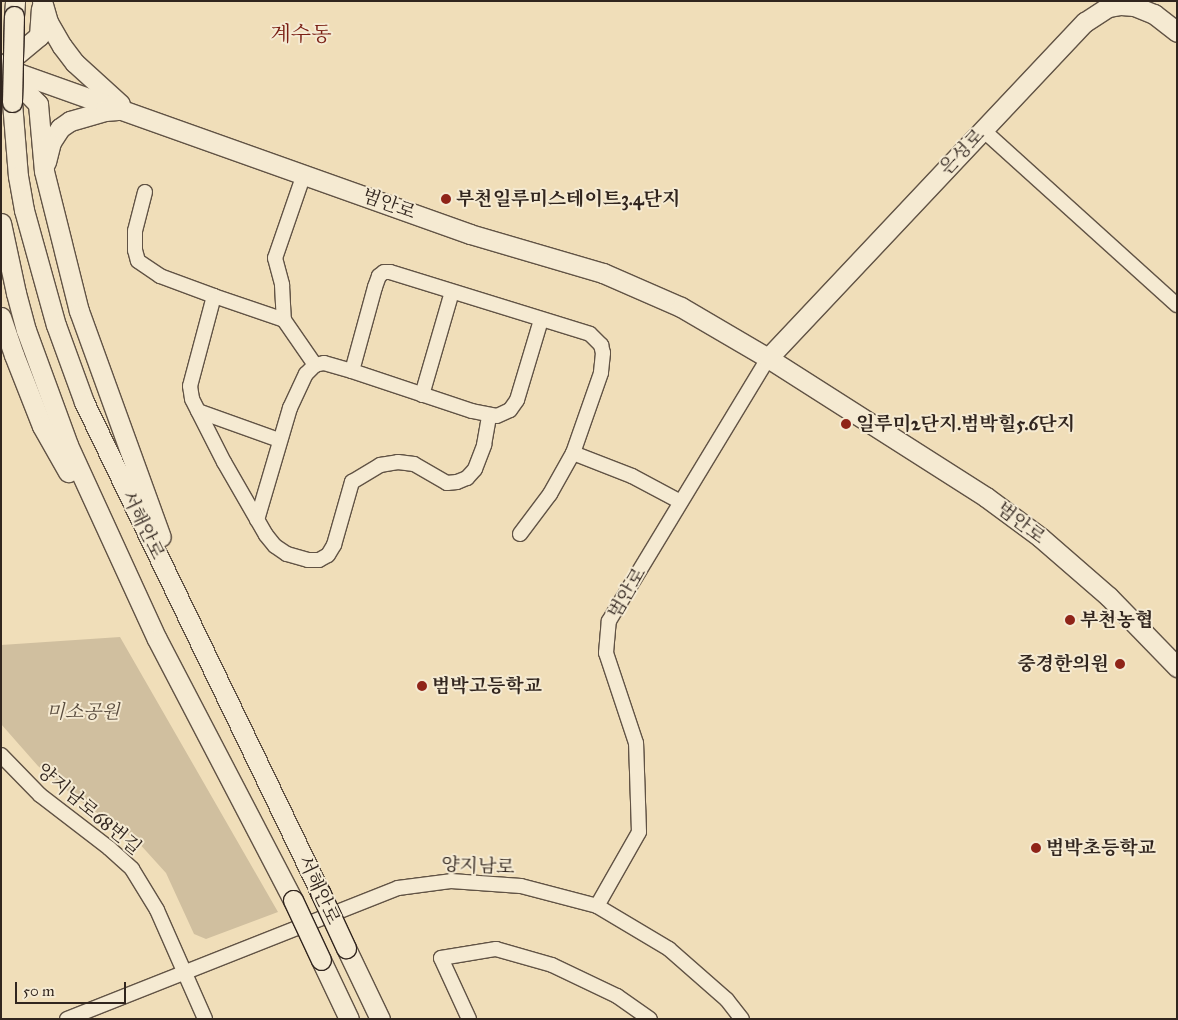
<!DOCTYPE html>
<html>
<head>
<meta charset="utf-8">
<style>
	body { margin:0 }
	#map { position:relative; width:1178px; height:1020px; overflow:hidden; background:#f0deb9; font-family:"IM FELL Great Primer","Noto Serif KR",serif }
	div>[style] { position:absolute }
	.green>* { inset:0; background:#d0bf9f }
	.roads { filter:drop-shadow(1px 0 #615345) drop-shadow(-1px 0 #615345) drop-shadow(0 1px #615345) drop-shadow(0 -1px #615345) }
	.street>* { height:14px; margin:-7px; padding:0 7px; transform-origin:7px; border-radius:7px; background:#f5ead2 }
	.secondary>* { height:19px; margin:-9.5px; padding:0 9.5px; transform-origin:9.5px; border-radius:9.5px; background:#f5ead2 }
	.bridges { filter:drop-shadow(1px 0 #31251e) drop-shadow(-1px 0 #31251e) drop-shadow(0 1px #31251e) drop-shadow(0 -1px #31251e) }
	.secondary-bridge>* { height:19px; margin:-9.5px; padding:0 9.5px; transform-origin:9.5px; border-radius:9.5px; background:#f5ead2 }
	.dots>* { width:14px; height:14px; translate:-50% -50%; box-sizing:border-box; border:2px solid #f5ead2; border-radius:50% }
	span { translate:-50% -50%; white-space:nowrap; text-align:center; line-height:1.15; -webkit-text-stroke:4px #f5ead2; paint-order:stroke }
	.street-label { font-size:19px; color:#31251e }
	.poi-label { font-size:19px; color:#31251e; font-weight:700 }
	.left { translate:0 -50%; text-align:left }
	.right { translate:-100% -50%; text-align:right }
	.park-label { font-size:19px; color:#594c3e; font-style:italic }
	.quarter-label { font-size:21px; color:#7a1f14 }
	.frame { position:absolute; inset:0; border:2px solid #31251e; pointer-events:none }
	.scale { position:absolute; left:15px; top:982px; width:111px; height:22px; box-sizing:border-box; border:2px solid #31251e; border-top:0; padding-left:6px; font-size:15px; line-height:18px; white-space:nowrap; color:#31251e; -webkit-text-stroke:4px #f5ead2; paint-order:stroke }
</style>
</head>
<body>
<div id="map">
	<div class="green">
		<i style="clip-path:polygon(120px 637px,278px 912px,206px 939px,194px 934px,166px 873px,137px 841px,76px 798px,38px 766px,1px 724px,1px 645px)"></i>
	</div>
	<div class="roads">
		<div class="street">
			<i style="left:983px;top:130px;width:261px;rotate:42.1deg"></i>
			<i style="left:304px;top:174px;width:89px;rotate:109deg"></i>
			<i style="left:275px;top:258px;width:28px;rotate:75deg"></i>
			<i style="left:282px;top:285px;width:35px;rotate:87deg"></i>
			<i style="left:284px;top:320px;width:55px;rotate:55.4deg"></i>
			<i style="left:145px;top:192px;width:40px;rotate:104.4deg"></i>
			<i style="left:135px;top:231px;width:19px;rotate:90deg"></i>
			<i style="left:135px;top:250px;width:11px;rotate:75deg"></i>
			<i style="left:138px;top:261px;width:27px;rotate:34deg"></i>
			<i style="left:160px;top:276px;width:58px;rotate:20.3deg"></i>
			<i style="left:214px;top:296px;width:93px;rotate:104.9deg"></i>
			<i style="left:190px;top:386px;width:13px;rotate:81deg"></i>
			<i style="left:192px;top:399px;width:71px;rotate:63.1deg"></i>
			<i style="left:224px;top:462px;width:84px;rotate:60.1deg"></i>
			<i style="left:266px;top:535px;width:14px;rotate:51deg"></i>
			<i style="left:275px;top:546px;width:14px;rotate:34deg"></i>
			<i style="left:287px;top:554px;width:22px;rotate:16deg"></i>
			<i style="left:308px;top:560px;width:11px"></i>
			<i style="left:319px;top:560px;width:10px;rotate:-29deg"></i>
			<i style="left:328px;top:555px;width:12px;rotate:-59deg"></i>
			<i style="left:334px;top:545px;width:66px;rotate:-74.1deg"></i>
			<i style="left:352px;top:482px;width:33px;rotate:-31deg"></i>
			<i style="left:380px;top:465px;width:18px;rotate:-9deg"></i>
			<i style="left:398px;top:462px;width:16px;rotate:7deg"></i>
			<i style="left:414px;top:464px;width:38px;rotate:30deg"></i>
			<i style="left:447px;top:483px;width:10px;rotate:-6deg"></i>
			<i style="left:457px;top:482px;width:11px;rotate:-22deg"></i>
			<i style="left:467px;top:478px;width:12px;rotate:-48deg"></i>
			<i style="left:475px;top:469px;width:26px;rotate:-69deg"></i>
			<i style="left:484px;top:445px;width:29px;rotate:-80deg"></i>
			<i style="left:214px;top:296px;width:74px;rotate:18.9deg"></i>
			<i style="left:352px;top:371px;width:126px;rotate:18.4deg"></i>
			<i style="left:472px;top:411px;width:25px;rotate:11deg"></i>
			<i style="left:497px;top:416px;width:14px;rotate:-25deg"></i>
			<i style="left:510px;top:410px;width:12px;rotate:-55deg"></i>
			<i style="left:517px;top:400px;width:84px;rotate:-73.3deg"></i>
			<i style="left:422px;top:395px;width:107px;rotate:-73.8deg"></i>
			<i style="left:198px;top:411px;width:86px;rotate:19.7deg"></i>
			<i style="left:573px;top:453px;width:63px;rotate:21.3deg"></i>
			<i style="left:632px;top:476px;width:55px;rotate:28deg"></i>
			<i style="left:257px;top:520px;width:117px;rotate:-73.6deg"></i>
			<i style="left:290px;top:408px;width:38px;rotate:-65deg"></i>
			<i style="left:306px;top:374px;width:13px;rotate:-45deg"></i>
			<i style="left:315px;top:365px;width:9px;rotate:-13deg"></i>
			<i style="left:324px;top:363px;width:29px;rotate:16deg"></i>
			<i style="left:352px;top:371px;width:87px;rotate:-74.7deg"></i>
			<i style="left:375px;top:287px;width:12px;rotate:-70deg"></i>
			<i style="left:379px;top:276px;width:6px;rotate:-39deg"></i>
			<i style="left:384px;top:272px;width:6px"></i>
			<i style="left:390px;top:272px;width:209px;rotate:17.2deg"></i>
			<i style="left:590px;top:334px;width:16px;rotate:45deg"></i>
			<i style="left:601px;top:345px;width:8px;rotate:76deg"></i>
			<i style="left:603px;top:353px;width:20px;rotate:96deg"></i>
			<i style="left:601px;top:373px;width:85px;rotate:109.3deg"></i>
			<i style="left:573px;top:453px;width:47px;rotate:119.3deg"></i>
			<i style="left:550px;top:494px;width:50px;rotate:126.9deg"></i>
			<i style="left:1px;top:755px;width:56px;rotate:45.7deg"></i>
			<i style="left:40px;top:795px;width:87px;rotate:37.5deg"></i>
			<i style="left:109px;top:848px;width:31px;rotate:42deg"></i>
			<i style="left:132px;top:869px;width:48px;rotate:58.6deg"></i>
			<i style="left:157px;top:910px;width:119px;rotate:66.2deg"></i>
			<i style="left:597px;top:906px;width:85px;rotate:-60.4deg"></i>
			<i style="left:639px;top:832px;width:89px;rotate:-91.9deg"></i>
			<i style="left:636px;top:743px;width:95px;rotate:-108.4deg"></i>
			<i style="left:606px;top:653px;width:32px;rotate:-85deg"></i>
			<i style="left:609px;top:621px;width:307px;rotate:-58.8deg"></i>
			<i style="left:67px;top:1019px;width:356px;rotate:-21.6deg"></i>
			<i style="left:398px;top:888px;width:53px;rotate:-7.5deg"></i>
			<i style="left:451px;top:881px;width:70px;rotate:4.1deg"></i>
			<i style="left:521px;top:886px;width:79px;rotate:14.7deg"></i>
			<i style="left:597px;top:906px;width:84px;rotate:30.8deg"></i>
			<i style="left:669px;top:949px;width:77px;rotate:41.3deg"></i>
			<i style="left:727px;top:1000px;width:24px;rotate:52deg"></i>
			<i style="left:469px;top:1019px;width:67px;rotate:-114.7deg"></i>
			<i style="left:441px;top:958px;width:56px;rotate:-9.3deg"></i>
			<i style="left:496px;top:949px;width:58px;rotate:15.9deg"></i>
			<i style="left:552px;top:965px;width:72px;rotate:25.5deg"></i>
			<i style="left:617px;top:996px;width:40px;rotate:34.9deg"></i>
		</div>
		<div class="secondary">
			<i style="left:42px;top:1px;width:22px;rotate:74deg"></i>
			<i style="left:48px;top:22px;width:28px;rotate:60deg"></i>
			<i style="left:62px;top:46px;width:21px;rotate:53deg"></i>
			<i style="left:75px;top:63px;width:61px;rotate:42.3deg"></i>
			<i style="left:14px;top:16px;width:15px;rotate:-86deg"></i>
			<i style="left:3px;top:66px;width:47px;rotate:-39.8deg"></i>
			<i style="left:39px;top:36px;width:28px;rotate:-86deg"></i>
			<i style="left:1px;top:67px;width:498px;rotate:19.6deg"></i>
			<i style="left:470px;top:234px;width:139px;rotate:16.3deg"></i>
			<i style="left:603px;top:273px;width:85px;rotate:23.6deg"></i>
			<i style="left:681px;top:307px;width:101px;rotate:30.4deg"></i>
			<i style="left:768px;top:358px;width:259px;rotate:32.5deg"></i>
			<i style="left:986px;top:497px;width:67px;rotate:36.5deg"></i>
			<i style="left:1040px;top:537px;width:91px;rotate:41deg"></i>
			<i style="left:1109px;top:597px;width:98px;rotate:45.8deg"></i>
			<i style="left:4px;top:69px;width:49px;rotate:45.8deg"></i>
			<i style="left:38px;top:104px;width:67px;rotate:84.9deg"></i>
			<i style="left:44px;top:171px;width:144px;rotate:76deg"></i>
			<i style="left:79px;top:311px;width:240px;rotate:70.1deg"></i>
			<i style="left:12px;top:102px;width:74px;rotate:85.4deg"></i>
			<i style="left:18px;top:176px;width:35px;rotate:80deg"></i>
			<i style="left:24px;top:210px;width:119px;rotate:74.5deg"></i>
			<i style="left:56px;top:325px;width:82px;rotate:70deg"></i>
			<i style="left:84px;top:402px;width:544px;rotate:64.28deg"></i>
			<i style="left:46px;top:162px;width:21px;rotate:-76deg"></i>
			<i style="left:51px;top:142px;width:17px;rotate:-57deg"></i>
			<i style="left:60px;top:128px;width:12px;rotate:-35deg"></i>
			<i style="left:70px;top:121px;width:36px;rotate:-16deg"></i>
			<i style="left:105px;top:111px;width:16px;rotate:-4deg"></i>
			<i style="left:1px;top:223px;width:72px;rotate:77.9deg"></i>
			<i style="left:16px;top:293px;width:38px;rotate:75deg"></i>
			<i style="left:26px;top:330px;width:122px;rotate:69.9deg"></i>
			<i style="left:68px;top:445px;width:213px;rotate:65.4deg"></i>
			<i style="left:157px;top:639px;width:294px;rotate:62.5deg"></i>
			<i style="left:1px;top:317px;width:40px;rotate:71.1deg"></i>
			<i style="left:14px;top:355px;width:76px;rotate:68.5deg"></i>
			<i style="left:42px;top:426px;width:53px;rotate:60.5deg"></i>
			<i style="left:768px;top:358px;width:462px;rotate:-46.7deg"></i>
			<i style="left:1085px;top:22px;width:27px;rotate:-33deg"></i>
			<i style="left:1108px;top:7px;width:13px;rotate:-9deg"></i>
			<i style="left:1121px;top:5px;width:13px;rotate:4deg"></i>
			<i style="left:1134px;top:6px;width:22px;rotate:22deg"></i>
			<i style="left:1154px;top:14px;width:29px;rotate:38deg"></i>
			<i style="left:346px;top:948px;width:79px;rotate:64.4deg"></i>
			<i style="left:321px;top:960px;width:65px;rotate:64.6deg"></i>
		</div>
	</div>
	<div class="bridges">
		<div class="secondary-bridge">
			<i style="left:12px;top:102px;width:86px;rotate:-88.7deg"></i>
			<i style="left:320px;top:892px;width:62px;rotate:65.1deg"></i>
			<i style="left:293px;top:900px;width:66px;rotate:65deg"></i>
		</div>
	</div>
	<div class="dots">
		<i style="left:446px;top:199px;background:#8f2418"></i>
		<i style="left:846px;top:424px;background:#8f2418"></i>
		<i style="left:1070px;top:620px;background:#8f2418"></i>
		<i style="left:1120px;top:664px;background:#8f2418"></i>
		<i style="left:422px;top:686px;background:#8f2418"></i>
		<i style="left:1036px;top:848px;background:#8f2418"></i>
	</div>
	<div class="street-label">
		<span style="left:962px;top:152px;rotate:-47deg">은성로</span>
		<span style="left:389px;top:204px;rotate:20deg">범안로</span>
		<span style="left:1021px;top:523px;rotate:37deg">범안로</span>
		<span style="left:143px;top:525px;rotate:64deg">서해안로</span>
		<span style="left:627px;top:593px;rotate:-60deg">범안로</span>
		<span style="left:89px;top:809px;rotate:40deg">양지남로68번길</span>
		<span style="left:478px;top:866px;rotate:2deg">양지남로</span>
		<span style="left:319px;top:890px;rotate:65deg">서해안로</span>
	</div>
	<div class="poi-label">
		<span class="left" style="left:456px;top:199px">부천일루미스테이트3.4단지</span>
		<span class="left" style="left:856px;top:424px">일루미2단지.범박힐5.6단지</span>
		<span class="left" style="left:1080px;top:620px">부천농협</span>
		<span class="right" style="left:1109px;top:664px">중경한의원</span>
		<span class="left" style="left:432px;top:686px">범박고등학교</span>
		<span class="left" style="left:1046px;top:848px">범박초등학교</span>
	</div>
	<div class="park-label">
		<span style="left:83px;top:712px">미소공원</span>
	</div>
	<div class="quarter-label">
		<span style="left:301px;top:34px">계수동</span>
	</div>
	<div class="frame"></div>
	<div class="scale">50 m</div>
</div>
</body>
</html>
